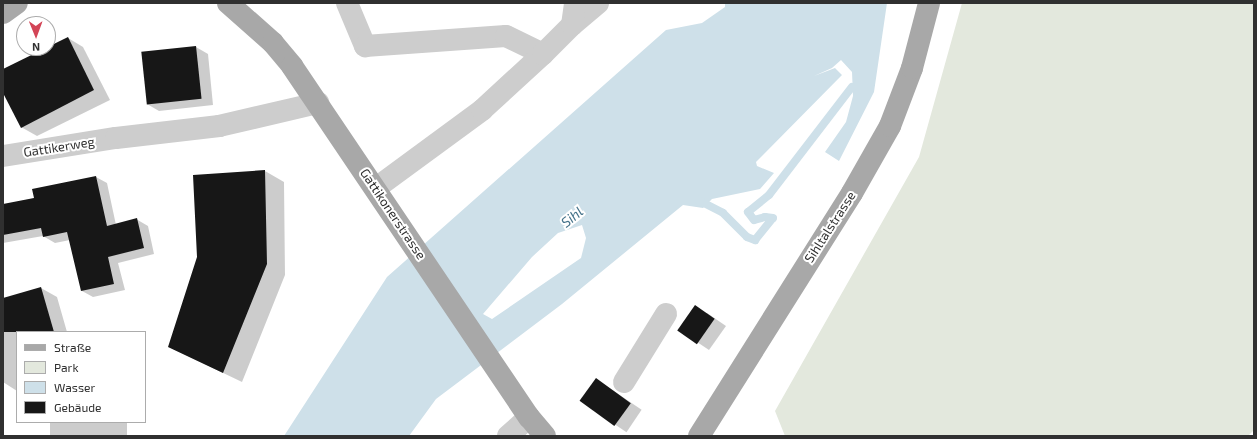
<!DOCTYPE html>
<html>
<head>
<meta charset="utf-8">
<style>
	body { margin:0 }
	#map { position:relative; width:1257px; height:439px; overflow:hidden; background:#fff; font-family:"Exo 2",sans-serif }
	div>[style] { position:absolute }
	.green>* { inset:0; background:#e3e8dd }
	.water>* { inset:0; background:#cee0e9 }
	.shadow>* { inset:0; background:#0003; transform-origin:0 0 }
	.stream>* { height:8px; margin:-4px; padding:0 4px; transform-origin:4px; border-radius:4px; background:#cee0e9 }
	.building>* { inset:0; background:#171717; transform-origin:0 0 }
	.minor>* { height:22px; margin:-11px; padding:0 11px; transform-origin:11px; border-radius:11px; background:#cdcdcd }
	.major>* { height:22px; margin:-11px; padding:0 11px; transform-origin:11px; border-radius:11px; background:#a8a8a8 }
	span { translate:-50% -50%; white-space:nowrap; text-align:center; line-height:1.15; -webkit-text-stroke:4px #fff; paint-order:stroke }
	.street-label { font-size:13px; color:#303030 }
	.water-label { font-size:14px; color:#46738a; font-style:italic }
	.frame { position:absolute; inset:0; border:4px solid #303030; pointer-events:none }
	.legend { position:absolute; left:16px; top:331px; width:130px; height:92px; box-sizing:border-box; background:#fff; border:1px solid #acacac; margin:0; padding:5px 7px; list-style:none; font-size:12px; color:#303030 }
	.legend li { display:flex; align-items:center; gap:8px; height:20px }
	.legend b { width:20px; border:1px solid #acacac }
	.north { position:absolute; left:16px; top:16px; width:40px; height:40px; box-sizing:border-box; background:#fff; border:1px solid #acacac; border-radius:50%; rotate:179deg; font-size:11px; font-weight:700; line-height:16px; text-align:center; color:#303030 }
	.north::after { content:''; display:block; margin:auto; width:14px; height:18px; background:#d34557; clip-path:polygon(50% 0,100% 100%,50% 72%,0 100%) }
</style>
</head>
<body>
<div id="map">
	<div class="green">
		<i style="clip-path:polygon(962px 3px,1254px 3px,1254px 430px,1248px 436px,785px 436px,775px 411px,919px 157px)"></i>
	</div>
	<div class="water">
		<i style="clip-path:polygon(evenodd,725px 3px,887px 3px,874px 92px,839px 161px,825px 152px,846px 122px,853px 96px,852px 72px,841px 60px,832px 68px,814px 76px,835px 68px,842px 75px,756px 162px,757px 166px,774px 173px,760px 189px,712px 199px,703px 208px,683px 205px,562px 304px,436px 399px,409px 436px,284px 436px,387px 277px,666px 30px,702px 23px,725px 7px,725px 3px,582px 225px,586px 238px,581px 258px,492px 319px,483px 314px,532px 257px,558px 233px,582px 225px)"></i>
	</div>
	<div class="shadow">
		<i style="clip-path:polygon(68px 38px,83px 47px,110px 100px,37px 136px,21px 127px,3px 91px,3px 70px)"></i>
		<i style="clip-path:polygon(196px 47px,208px 54px,213px 105px,159px 111px,147px 104px)"></i>
		<i style="clip-path:polygon(265px 171px,284px 182px,285px 275px,242px 382px,169px 347px,198px 257px,194px 176px)"></i>
		<i style="clip-path:polygon(96px 177px,107px 183px,116px 225px,136px 219px,148px 226px,154px 254px,118px 263px,125px 290px,93px 297px,82px 291px,70px 240px,55px 243px,43px 236px,3px 243px,3px 205px,35px 198px)"></i>
		<i style="clip-path:polygon(41px 288px,57px 297px,67px 332px,17px 332px,17px 391px,3px 382px,3px 299px)"></i>
		<i style="clip-path:polygon(707px 313px,726px 326px,709px 350px,679px 330px)"></i>
		<i style="left:596px;top:379px;width:55px;height:27px;rotate:34deg"></i>
		<i style="left:50px;top:422px;width:77px;height:14px"></i>
	</div>
	<div class="stream">
		<i style="left:698px;top:200px;width:28px;rotate:27deg"></i>
		<i style="left:723px;top:213px;width:34px;rotate:45deg"></i>
		<i style="left:747px;top:237px;width:9px;rotate:21deg"></i>
		<i style="left:755px;top:240px;width:28px;rotate:-51deg"></i>
		<i style="left:773px;top:218px;width:8px;rotate:-173deg"></i>
		<i style="left:765px;top:217px;width:11px;rotate:165deg"></i>
		<i style="left:754px;top:220px;width:10px;rotate:-127deg"></i>
		<i style="left:748px;top:212px;width:27px;rotate:-39deg"></i>
		<i style="left:769px;top:195px;width:136px;rotate:-52.5deg"></i>
	</div>
	<div class="building">
		<i style="clip-path:polygon(68px 37px,94px 90px,21px 128px,3px 93px,3px 69px)"></i>
		<i style="left:196px;top:46px;width:53px;height:55px;rotate:84deg"></i>
		<i style="clip-path:polygon(265px 170px,267px 264px,223px 373px,168px 347px,197px 257px,193px 175px)"></i>
		<i style="clip-path:polygon(96px 176px,107px 226px,137px 218px,144px 248px,108px 257px,114px 284px,81px 291px,67px 232px,43px 237px,41px 228px,3px 235px,3px 204px,34px 198px,32px 189px)"></i>
		<i style="clip-path:polygon(41px 287px,54px 332px,3px 332px,3px 298px)"></i>
		<i style="left:695px;top:305px;width:24px;height:31px;rotate:35deg"></i>
		<i style="left:596px;top:378px;width:43px;height:28px;rotate:36deg"></i>
	</div>
	<div class="minor">
		<i style="left:347px;top:3px;width:47px;rotate:67.3deg"></i>
		<i style="left:365px;top:46px;width:141px;rotate:-4.1deg"></i>
		<i style="left:506px;top:36px;width:41px;rotate:25.9deg"></i>
		<i style="left:572px;top:25px;width:34px;rotate:-40deg"></i>
		<i style="left:3px;top:156px;width:114px;rotate:-9.1deg"></i>
		<i style="left:116px;top:138px;width:104px;rotate:-6.6deg"></i>
		<i style="left:219px;top:126px;width:102px;rotate:-13.1deg"></i>
		<i style="left:376px;top:188px;width:132px;rotate:-36.3deg"></i>
		<i style="left:482px;top:110px;width:83px;rotate:-42.6deg"></i>
		<i style="left:543px;top:54px;width:41px;rotate:-45deg"></i>
		<i style="left:572px;top:25px;width:22px;rotate:-82deg"></i>
		<i style="left:624px;top:382px;width:80px;rotate:-58.3deg"></i>
		<i style="left:508px;top:436px;width:28px;rotate:-42deg"></i>
	</div>
	<div class="major">
		<i style="left:228px;top:3px;width:60px;rotate:41.6deg"></i>
		<i style="left:273px;top:43px;width:30px;rotate:50deg"></i>
		<i style="left:292px;top:66px;width:424px;rotate:56deg"></i>
		<i style="left:529px;top:417px;width:25px;rotate:50deg"></i>
		<i style="left:3px;top:13px;width:17px;rotate:-36deg"></i>
		<i style="left:699px;top:436px;width:287px;rotate:-57.8deg"></i>
		<i style="left:852px;top:193px;width:77px;rotate:-60.4deg"></i>
		<i style="left:890px;top:126px;width:62px;rotate:-69.2deg"></i>
		<i style="left:912px;top:68px;width:67px;rotate:-75.3deg"></i>
	</div>
	<div class="street-label">
		<span style="left:59px;top:147px;rotate:-9deg">Gattikerweg</span>
		<span style="left:393px;top:214px;rotate:56deg">Gattikonerstrasse</span>
		<span style="left:830px;top:227px;rotate:-57deg">Sihltalstrasse</span>
	</div>
	<div class="water-label">
		<span style="left:572px;top:217px;rotate:-39deg">Sihl</span>
	</div>
	<div class="frame"></div>
	<ul class="legend">
	<li><b style="height:5px;background:#a8a8a8"></b>Straße</li>
	<li><b style="height:11px;background:#e3e8dd"></b>Park</li>
	<li><b style="height:11px;background:#cee0e9"></b>Wasser</li>
	<li><b style="height:11px;background:#171717"></b>Gebäude</li>
	</ul>
	<div class="north">N</div>
</div>
</body>
</html>
